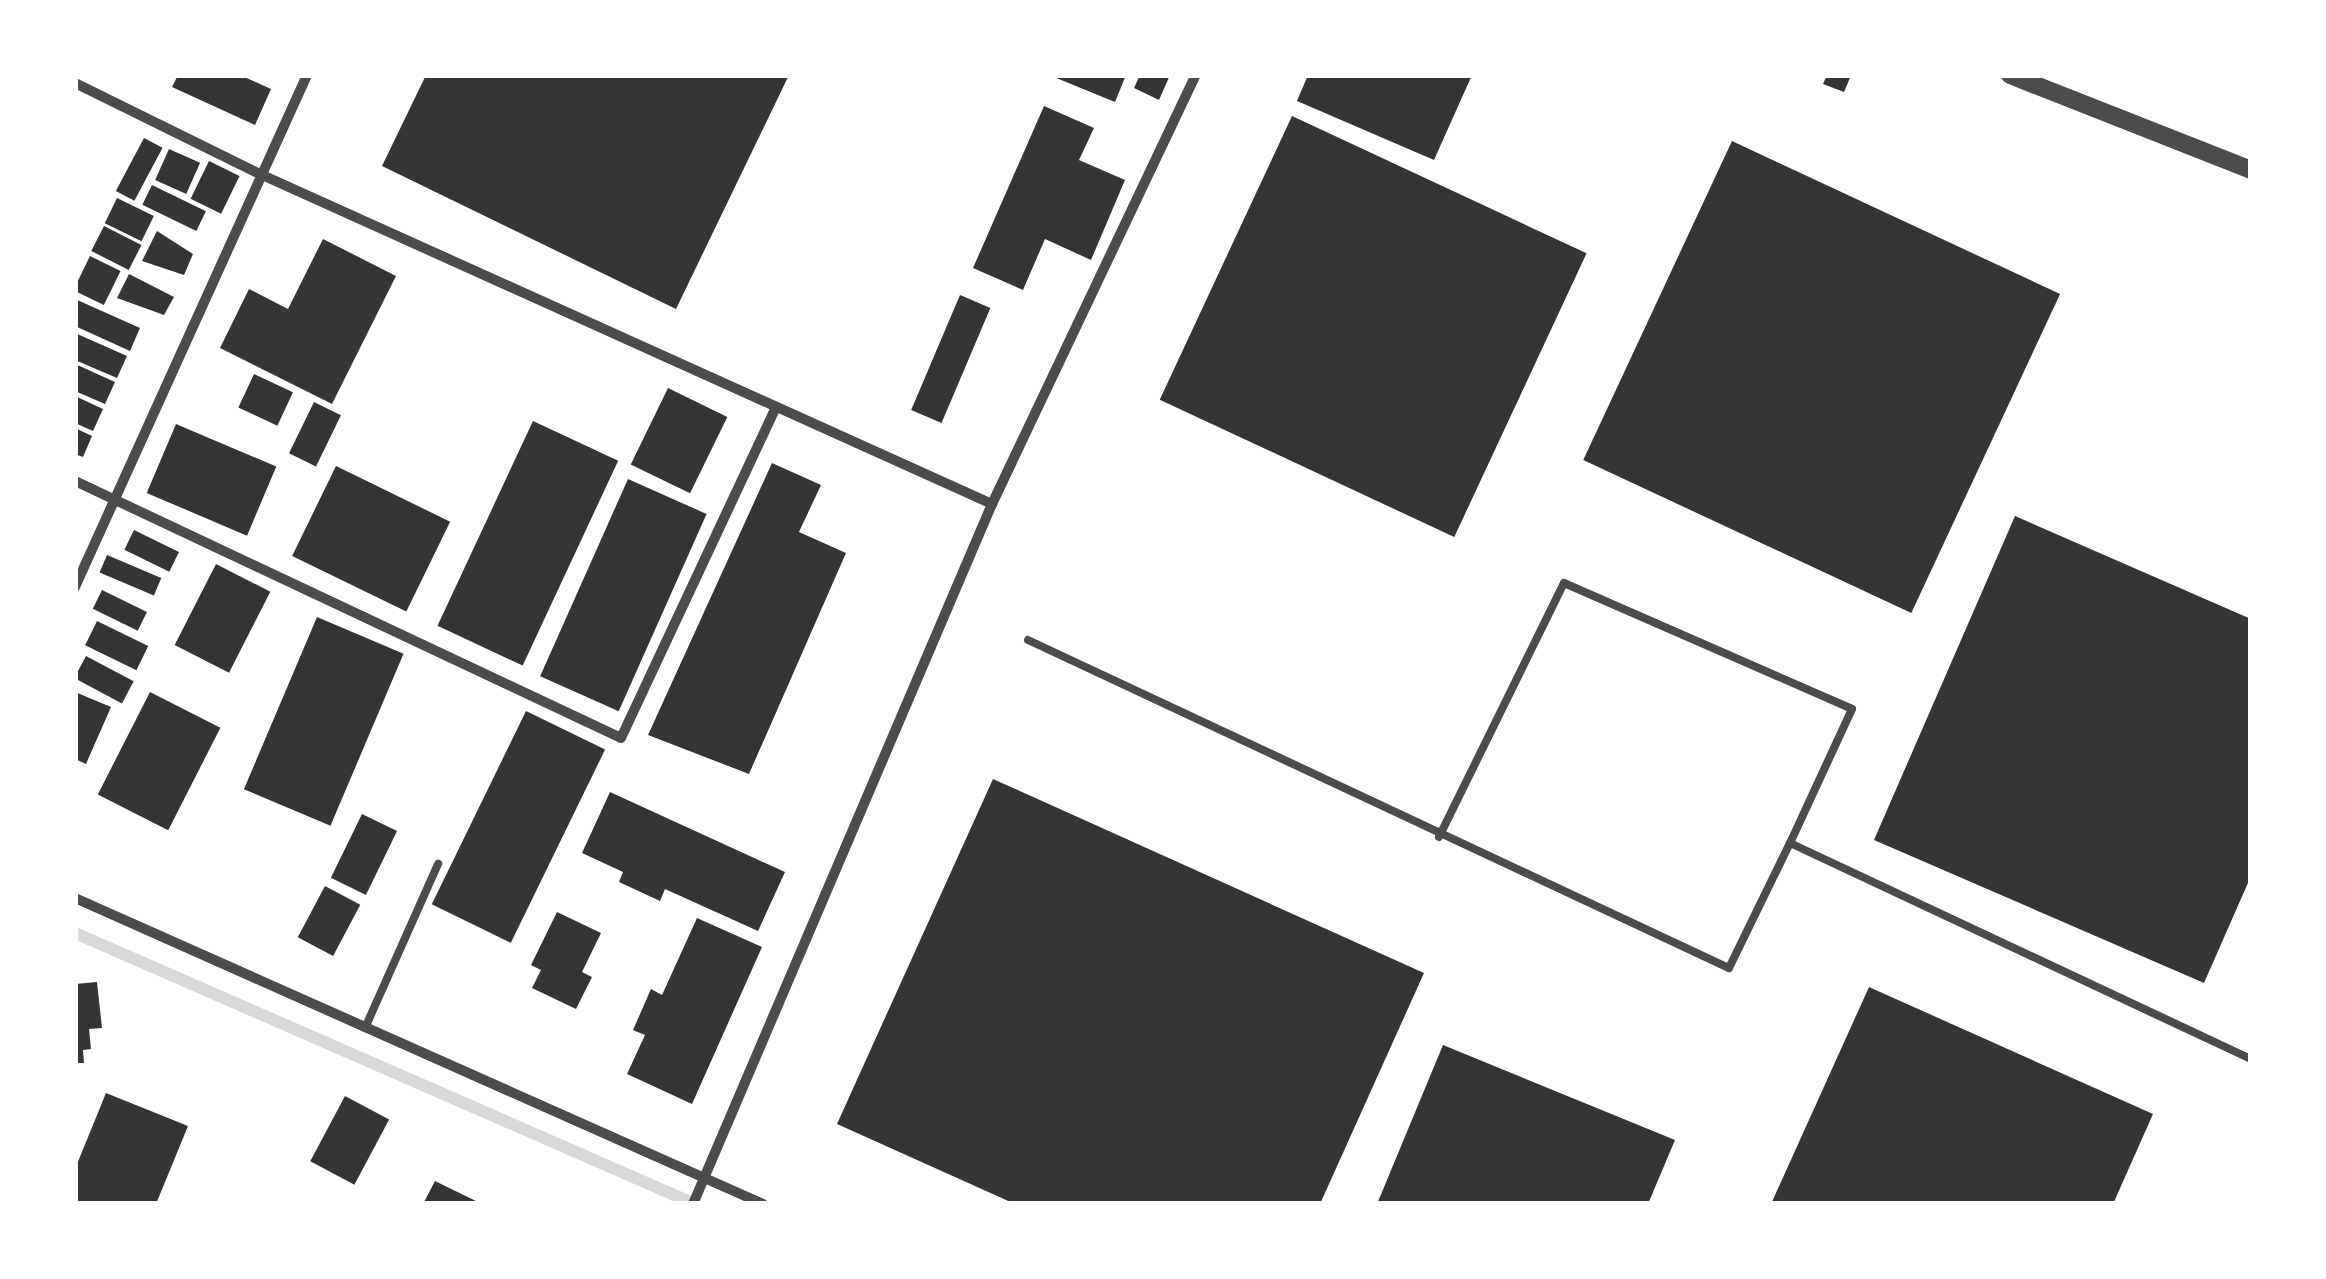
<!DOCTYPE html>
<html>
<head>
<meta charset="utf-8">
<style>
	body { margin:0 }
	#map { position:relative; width:2326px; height:1279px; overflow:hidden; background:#fff; font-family:"Fira Sans Condensed",sans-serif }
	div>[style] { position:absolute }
	.stream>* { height:12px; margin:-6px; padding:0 6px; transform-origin:6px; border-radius:6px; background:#d9d9d9 }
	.building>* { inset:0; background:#353535; transform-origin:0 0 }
	.service>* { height:8px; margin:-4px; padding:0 4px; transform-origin:4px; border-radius:4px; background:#4c4c4c }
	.minor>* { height:10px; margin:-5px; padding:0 5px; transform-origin:5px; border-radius:5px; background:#4c4c4c }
	.tertiary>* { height:18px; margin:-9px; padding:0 9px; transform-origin:9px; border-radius:9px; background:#4c4c4c }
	span { translate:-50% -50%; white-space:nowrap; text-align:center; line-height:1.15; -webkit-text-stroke:10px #fff; paint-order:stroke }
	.frame { position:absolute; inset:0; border:78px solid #fff; pointer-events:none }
</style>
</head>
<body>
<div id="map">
	<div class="stream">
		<i style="left:75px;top:933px;width:677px;rotate:23.61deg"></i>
	</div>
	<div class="building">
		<i style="clip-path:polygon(178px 75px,240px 75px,271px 89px,255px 125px,172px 87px)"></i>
		<i style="clip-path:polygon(426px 75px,789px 75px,676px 309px,382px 166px)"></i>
		<i style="clip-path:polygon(1049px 75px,1126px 75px,1115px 102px)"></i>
		<i style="clip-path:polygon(1140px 75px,1170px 75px,1159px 100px,1134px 88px)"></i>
		<i style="clip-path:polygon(1308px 75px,1472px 75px,1434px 160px,1297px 101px)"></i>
		<i style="clip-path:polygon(1827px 75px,1850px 78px,1844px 92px,1823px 84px)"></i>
		<i style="clip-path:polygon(1044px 106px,1094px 128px,1079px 160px,1125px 180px,1091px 260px,1045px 239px,1023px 290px,973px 268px)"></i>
		<i style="left:1292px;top:116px;width:325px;height:313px;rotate:25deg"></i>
		<i style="left:144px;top:138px;width:21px;height:60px;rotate:28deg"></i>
		<i style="left:1732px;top:141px;width:362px;height:352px;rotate:25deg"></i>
		<i style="left:169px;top:149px;width:34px;height:34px;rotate:24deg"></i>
		<i style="left:209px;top:161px;width:34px;height:42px;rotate:26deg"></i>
		<i style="left:152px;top:185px;width:60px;height:22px;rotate:26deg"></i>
		<i style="left:117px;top:198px;width:41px;height:28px;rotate:26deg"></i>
		<i style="left:104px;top:226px;width:42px;height:28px;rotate:27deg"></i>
		<i style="clip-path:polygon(157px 231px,193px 254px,184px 275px,142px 261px)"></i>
		<i style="clip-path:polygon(323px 239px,396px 276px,332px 404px,220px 348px,249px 289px,288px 309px)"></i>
		<i style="left:90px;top:256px;width:34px;height:38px;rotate:26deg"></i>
		<i style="clip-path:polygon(129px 274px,174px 297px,164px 315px,117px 298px)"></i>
		<i style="left:960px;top:295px;width:33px;height:125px;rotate:23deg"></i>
		<i style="clip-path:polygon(75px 299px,140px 328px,130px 351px,75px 326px)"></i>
		<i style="clip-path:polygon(75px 333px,127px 356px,117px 378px,75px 360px)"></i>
		<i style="clip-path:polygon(75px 364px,115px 382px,105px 404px,75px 391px)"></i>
		<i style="left:254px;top:374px;width:43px;height:37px;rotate:25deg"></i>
		<i style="left:668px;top:388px;width:66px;height:85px;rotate:26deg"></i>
		<i style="clip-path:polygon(75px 396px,103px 409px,93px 431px,75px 423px)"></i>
		<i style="left:314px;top:402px;width:30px;height:57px;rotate:26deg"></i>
		<i style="left:533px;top:421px;width:94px;height:226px;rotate:25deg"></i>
		<i style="left:176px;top:424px;width:109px;height:75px;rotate:23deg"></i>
		<i style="clip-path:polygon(75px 428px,92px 436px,83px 457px,75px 454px)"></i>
		<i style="clip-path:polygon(772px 463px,821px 485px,799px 532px,846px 553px,749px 774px,648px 735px)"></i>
		<i style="left:336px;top:466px;width:127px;height:100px;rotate:26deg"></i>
		<i style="left:628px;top:479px;width:86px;height:216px;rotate:24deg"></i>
		<i style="clip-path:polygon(2015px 516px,2251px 619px,2251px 876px,2204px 983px,1874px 840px)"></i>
		<i style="left:134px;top:530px;width:50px;height:22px;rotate:26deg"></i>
		<i style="left:107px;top:555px;width:59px;height:19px;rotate:23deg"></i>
		<i style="left:216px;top:564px;width:61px;height:91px;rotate:27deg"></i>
		<i style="left:102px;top:590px;width:50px;height:21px;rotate:26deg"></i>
		<i style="left:317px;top:617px;width:94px;height:187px;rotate:23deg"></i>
		<i style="left:97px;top:621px;width:57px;height:27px;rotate:26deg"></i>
		<i style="left:86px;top:656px;width:54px;height:25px;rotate:28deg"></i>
		<i style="clip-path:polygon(75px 692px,111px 707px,86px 764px,75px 759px)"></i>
		<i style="left:150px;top:692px;width:79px;height:115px;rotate:27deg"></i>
		<i style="left:526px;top:711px;width:88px;height:215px;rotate:26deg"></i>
		<i style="clip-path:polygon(993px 779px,1424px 973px,1320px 1204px,1015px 1204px,837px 1124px)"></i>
		<i style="clip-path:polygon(610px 792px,785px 872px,758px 931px,665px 889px,660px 901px,619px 882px,623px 872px,582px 853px)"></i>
		<i style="left:362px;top:814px;width:39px;height:71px;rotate:26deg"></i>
		<i style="left:325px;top:886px;width:40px;height:58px;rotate:28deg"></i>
		<i style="clip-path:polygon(557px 912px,601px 933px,582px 972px,592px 977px,576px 1009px,532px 988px,541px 970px,531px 965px)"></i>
		<i style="clip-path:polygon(697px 918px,762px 947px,692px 1104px,627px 1074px,645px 1035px,633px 1030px,651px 989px,662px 995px)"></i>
		<i style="clip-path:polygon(97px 982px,102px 1028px,89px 1029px,91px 1049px,83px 1050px,84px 1063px,75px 1063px,75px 984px)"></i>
		<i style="clip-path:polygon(1869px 987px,2153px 1114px,2113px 1204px,1771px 1204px)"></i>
		<i style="clip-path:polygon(1443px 1045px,1675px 1140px,1648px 1204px,1377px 1204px)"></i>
		<i style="clip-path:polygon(106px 1093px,188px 1126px,156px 1204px,75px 1204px,75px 1169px)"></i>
		<i style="left:345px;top:1096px;width:50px;height:74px;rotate:28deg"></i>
		<i style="clip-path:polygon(435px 1181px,482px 1204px,423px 1204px)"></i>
	</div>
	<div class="service">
		<i style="left:1028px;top:640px;width:774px;rotate:25.08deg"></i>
		<i style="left:1729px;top:968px;width:139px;rotate:-64deg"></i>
		<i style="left:1790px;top:843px;width:509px;rotate:25.11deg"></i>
		<i style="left:1439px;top:837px;width:283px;rotate:-63.8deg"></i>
		<i style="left:1564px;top:583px;width:314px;rotate:23.6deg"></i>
		<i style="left:1852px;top:709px;width:148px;rotate:114.8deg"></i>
		<i style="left:365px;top:1028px;width:180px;rotate:-66deg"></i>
	</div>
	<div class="minor">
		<i style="left:75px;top:83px;width:206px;rotate:26.2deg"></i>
		<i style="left:260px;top:174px;width:803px;rotate:24.27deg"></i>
		<i style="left:75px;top:481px;width:603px;rotate:25.21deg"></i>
		<i style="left:621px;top:738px;width:365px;rotate:-64.9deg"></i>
		<i style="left:75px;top:587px;width:562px;rotate:-65.62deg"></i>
		<i style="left:75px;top:898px;width:753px;rotate:23.98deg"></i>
		<i style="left:693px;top:1204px;width:761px;rotate:-66.87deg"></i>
		<i style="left:992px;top:504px;width:475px;rotate:-64.6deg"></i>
	</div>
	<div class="tertiary">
		<i style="left:2010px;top:75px;width:259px;rotate:21.5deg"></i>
	</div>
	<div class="frame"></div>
</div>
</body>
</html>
